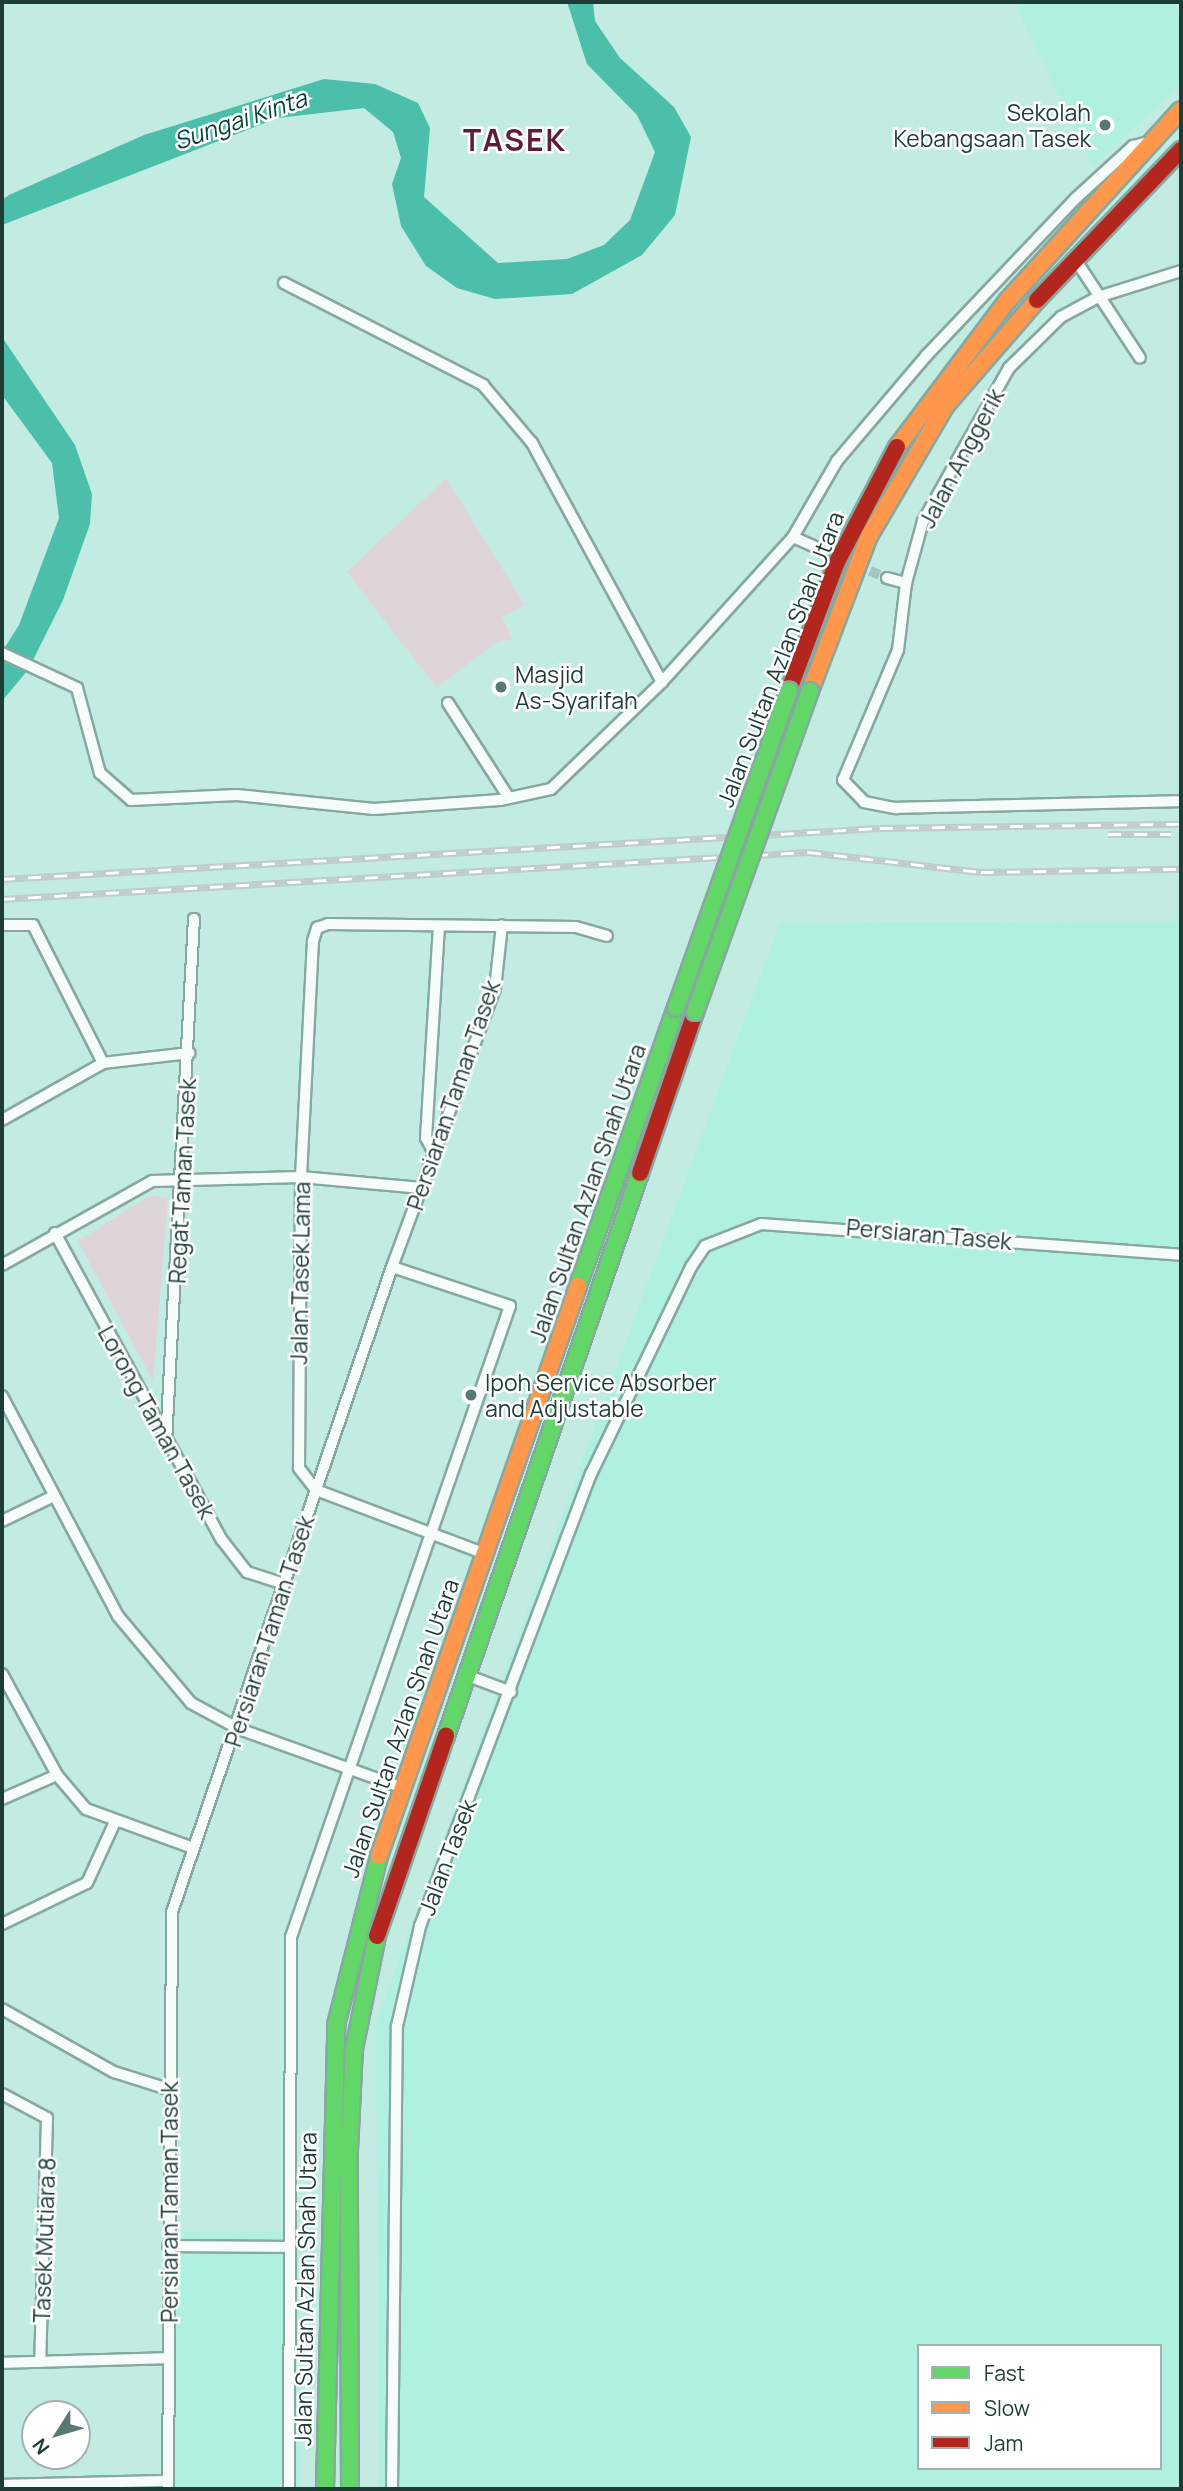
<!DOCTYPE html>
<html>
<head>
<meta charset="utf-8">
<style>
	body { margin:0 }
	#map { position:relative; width:1183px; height:2491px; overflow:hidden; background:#c2ebe1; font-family:Manrope,sans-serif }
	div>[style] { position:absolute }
	.built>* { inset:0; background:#aff0e1; transform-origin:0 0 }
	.green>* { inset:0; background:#dfd5d9 }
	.water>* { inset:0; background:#4bbfaa }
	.street-tunnel>* { height:10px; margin-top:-5px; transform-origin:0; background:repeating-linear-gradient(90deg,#a1c8bf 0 10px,transparent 0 15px) }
	.roads { filter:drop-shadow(2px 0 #87a8a0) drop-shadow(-2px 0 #87a8a0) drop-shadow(0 2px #87a8a0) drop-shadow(0 -2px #87a8a0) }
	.street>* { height:10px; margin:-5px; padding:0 5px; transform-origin:5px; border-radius:5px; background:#f6fcfa }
	.fast>* { height:16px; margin:-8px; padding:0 8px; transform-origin:8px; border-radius:8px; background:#63d668 }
	.slow>* { height:16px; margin:-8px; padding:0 8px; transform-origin:8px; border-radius:8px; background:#ff974d }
	.jam>* { height:16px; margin:-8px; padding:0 8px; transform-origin:8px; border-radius:8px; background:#b3261e }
	.rail>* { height:7px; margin-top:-3.5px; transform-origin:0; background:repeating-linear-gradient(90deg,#fff 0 13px,#c0ccc9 0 26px); box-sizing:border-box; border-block:2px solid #c0ccc9 }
	.bridges { filter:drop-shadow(2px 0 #87a8a0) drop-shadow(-2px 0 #87a8a0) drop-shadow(0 2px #87a8a0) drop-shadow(0 -2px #87a8a0) }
	.fast-bridge>* { height:16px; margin:-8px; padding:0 8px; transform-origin:8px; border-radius:8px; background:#63d668 }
	.dots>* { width:19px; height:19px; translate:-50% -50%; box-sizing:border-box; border:4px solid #fff; border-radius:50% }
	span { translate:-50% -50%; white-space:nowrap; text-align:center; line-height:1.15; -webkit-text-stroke:5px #fff; paint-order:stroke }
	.poi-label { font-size:23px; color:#1d3c35 }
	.right { translate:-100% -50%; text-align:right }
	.left { translate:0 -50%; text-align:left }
	.street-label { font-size:23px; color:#1d3c35 }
	.water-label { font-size:24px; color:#084339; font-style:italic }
	.district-label { font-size:30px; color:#5d1c38; font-weight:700; letter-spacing:2px }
	.frame { position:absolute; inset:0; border:4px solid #1d3c35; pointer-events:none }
	.legend { position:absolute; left:917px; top:2344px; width:245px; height:126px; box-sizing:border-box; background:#fff; border:2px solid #a5b1ae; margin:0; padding:9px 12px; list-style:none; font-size:21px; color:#1d3c35 }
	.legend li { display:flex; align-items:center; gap:14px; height:35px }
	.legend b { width:35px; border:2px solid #a5b1ae }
	.north { position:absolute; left:21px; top:2400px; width:70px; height:70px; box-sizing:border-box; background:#fff; border:2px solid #a5b1ae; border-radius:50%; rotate:233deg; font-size:19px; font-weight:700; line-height:28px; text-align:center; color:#1d3c35 }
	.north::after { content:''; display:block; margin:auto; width:24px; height:32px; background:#577971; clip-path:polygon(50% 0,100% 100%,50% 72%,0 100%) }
</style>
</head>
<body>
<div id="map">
	<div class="built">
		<i style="clip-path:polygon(1014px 2px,1174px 2px,1181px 21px,1181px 83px,1093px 167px)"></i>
		<i style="clip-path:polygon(evenodd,1181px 921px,1181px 2489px,379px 2489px,376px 2023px,780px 923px,1181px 921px,919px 2346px,1160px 2346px,1160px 2468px,919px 2468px,919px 2346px)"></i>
		<i style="left:300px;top:2232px;width:257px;height:138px;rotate:90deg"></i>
	</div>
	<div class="green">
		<i style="clip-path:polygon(446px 478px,525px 605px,502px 617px,513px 640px,499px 641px,436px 687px,347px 572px)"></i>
		<i style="clip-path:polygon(151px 1195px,168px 1198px,153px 1381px,78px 1241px)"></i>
	</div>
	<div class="water">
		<i style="clip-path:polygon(567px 2px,593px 2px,595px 21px,620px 58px,674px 107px,691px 137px,675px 215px,642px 255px,572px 294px,495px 299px,457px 288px,426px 266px,401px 226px,392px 184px,401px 158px,393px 132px,364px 108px,278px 118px,2px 225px,2px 200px,9px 195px,144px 135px,324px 79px,375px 84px,418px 103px,430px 128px,424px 197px,498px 263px,567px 259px,604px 245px,630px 220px,655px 152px,637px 115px,587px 64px)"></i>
		<i style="clip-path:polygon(2px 337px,75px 445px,92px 494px,90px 524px,63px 600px,28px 670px,2px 701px,2px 652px,19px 625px,59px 518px,52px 463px,2px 395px)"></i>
	</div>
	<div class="street-tunnel">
		<i style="left:815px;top:547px;width:78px;rotate:23.3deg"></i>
	</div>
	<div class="roads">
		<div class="street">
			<i style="left:1075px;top:259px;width:118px;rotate:56.7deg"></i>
			<i style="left:1181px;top:271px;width:87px;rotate:162.6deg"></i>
			<i style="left:1098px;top:297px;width:42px;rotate:151.6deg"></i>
			<i style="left:1061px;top:317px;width:73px;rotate:135.6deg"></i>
			<i style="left:1009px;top:368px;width:176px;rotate:119.3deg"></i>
			<i style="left:923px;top:521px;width:64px;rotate:105.3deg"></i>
			<i style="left:906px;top:583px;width:67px;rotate:96.8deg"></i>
			<i style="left:898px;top:650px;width:141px;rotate:112.9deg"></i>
			<i style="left:843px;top:780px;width:30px;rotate:46deg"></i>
			<i style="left:864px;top:802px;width:33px;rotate:11deg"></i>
			<i style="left:896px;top:808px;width:285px;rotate:-1.4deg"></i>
			<i style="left:284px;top:283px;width:224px;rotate:27.1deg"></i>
			<i style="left:483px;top:385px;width:76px;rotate:49.8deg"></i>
			<i style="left:532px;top:443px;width:272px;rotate:61.5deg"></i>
			<i style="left:793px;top:537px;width:24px;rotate:24deg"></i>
			<i style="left:887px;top:578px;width:20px;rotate:15deg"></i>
			<i style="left:2px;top:653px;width:83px;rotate:25deg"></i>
			<i style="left:77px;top:688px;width:88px;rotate:74.9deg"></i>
			<i style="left:100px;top:773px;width:41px;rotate:41.1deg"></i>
			<i style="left:131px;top:800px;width:106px;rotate:-2.7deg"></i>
			<i style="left:237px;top:795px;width:138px;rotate:5.8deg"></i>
			<i style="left:374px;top:809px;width:126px;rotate:-4.1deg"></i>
			<i style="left:500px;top:800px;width:52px;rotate:-12.2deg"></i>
			<i style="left:551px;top:789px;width:154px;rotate:-43.9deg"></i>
			<i style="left:662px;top:682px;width:195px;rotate:-47.9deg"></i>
			<i style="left:793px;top:537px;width:88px;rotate:-59.9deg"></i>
			<i style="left:837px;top:461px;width:138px;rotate:-49.7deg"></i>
			<i style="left:926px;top:356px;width:216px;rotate:-46.5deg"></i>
			<i style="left:1075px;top:199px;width:79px;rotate:-42.4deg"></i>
			<i style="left:1133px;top:146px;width:16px;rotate:-14deg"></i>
			<i style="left:448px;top:703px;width:113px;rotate:57.3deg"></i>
			<i style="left:2px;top:925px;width:31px"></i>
			<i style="left:33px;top:925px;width:155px;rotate:63.1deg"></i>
			<i style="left:2px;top:1120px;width:116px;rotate:-29.4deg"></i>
			<i style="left:103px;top:1063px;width:87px;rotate:-6.6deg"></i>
			<i style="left:433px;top:1151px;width:15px;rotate:-118deg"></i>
			<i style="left:426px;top:1138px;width:212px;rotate:-86.5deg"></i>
			<i style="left:55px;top:1233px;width:349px;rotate:61.5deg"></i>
			<i style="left:222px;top:1540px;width:41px;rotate:52deg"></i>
			<i style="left:247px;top:1572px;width:39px;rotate:18deg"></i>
			<i style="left:2px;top:1265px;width:172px;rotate:-29.2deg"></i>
			<i style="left:152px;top:1181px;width:149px;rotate:-1.5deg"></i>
			<i style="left:301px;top:1177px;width:121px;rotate:5.2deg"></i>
			<i style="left:2px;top:1396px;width:249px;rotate:62.2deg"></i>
			<i style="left:118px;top:1616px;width:114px;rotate:50deg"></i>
			<i style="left:191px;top:1703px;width:55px;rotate:28.4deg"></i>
			<i style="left:239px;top:1729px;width:171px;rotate:19.8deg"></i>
			<i style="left:166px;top:1442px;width:524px;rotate:-86.94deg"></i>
			<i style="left:2px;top:1521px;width:58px;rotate:-25.7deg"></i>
			<i style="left:483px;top:1553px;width:178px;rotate:-159.3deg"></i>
			<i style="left:316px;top:1490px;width:28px;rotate:-128deg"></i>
			<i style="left:299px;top:1468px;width:291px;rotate:-89.6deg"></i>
			<i style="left:301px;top:1177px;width:236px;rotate:-87.1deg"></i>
			<i style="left:313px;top:941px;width:14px;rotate:-73deg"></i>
			<i style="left:317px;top:928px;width:12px;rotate:-20deg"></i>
			<i style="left:328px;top:924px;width:248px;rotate:0.7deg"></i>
			<i style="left:576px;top:927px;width:32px;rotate:16deg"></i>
			<i style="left:2px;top:1674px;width:115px;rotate:61.4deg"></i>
			<i style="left:57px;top:1775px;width:45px;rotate:49.5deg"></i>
			<i style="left:86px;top:1809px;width:114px;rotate:20deg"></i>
			<i style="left:466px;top:1675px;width:48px;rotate:20.7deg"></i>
			<i style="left:2px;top:1799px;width:60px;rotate:-23.6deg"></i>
			<i style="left:2px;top:1924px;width:94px;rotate:-25.8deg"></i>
			<i style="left:87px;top:1883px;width:65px;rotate:-65.4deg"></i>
			<i style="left:2px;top:2009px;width:129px;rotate:29.4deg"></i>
			<i style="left:114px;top:2072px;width:57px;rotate:17.5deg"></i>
			<i style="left:2px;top:2094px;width:51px;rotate:28.1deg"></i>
			<i style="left:47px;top:2118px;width:244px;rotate:91.6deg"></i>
			<i style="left:168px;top:2246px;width:121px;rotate:0.5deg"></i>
			<i style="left:2px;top:2363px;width:166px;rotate:-1.7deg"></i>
			<i style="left:2px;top:2485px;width:166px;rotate:-1.4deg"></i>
			<i style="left:168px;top:2489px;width:577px;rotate:-89.6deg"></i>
			<i style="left:172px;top:1912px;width:681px;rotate:-71.17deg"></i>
			<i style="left:392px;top:1267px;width:296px;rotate:-69.7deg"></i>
			<i style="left:495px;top:989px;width:64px;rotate:-83.8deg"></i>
			<i style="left:289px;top:2489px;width:552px;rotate:-89.79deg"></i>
			<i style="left:291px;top:1937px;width:668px;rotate:-70.86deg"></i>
			<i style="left:510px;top:1306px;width:124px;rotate:-161.7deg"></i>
			<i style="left:392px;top:2489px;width:463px;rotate:-89.4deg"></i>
			<i style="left:397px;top:2026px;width:103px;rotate:-77deg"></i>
			<i style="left:420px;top:1926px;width:483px;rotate:-69.3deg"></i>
			<i style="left:591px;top:1474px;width:230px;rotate:-64.2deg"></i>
			<i style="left:691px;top:1267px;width:25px;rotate:-56deg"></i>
			<i style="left:705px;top:1246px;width:60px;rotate:-21.4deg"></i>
			<i style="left:761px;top:1224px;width:421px;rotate:4.2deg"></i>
		</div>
		<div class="fast">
			<i style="left:578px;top:1286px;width:295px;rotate:-70.6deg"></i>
			<i style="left:446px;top:1736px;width:595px;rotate:-70.99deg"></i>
			<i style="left:325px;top:2489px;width:464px;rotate:-88.6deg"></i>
			<i style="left:336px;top:2025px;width:174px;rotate:-75.7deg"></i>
			<i style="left:350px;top:2489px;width:339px;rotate:-90.2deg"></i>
			<i style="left:349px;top:2150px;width:101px;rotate:-87.2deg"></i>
			<i style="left:354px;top:2049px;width:115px;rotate:-78.5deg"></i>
		</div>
		<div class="slow">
			<i style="left:897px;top:447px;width:183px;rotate:-53deg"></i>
			<i style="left:1007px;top:301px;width:258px;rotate:-47.7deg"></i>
			<i style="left:810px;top:691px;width:166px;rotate:-69.2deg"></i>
			<i style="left:869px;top:536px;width:152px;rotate:-59.6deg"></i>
			<i style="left:946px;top:405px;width:139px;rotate:-49.1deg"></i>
			<i style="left:379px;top:1856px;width:604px;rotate:-70.75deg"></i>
		</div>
		<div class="jam">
			<i style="left:1037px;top:300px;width:208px;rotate:-46.2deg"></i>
			<i style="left:789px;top:690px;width:134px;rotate:-69.5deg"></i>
			<i style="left:836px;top:564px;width:132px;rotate:-62.5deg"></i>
			<i style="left:640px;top:1173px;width:170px;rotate:-71.1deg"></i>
			<i style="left:377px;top:1936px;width:212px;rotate:-71deg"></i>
		</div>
	</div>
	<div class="rail">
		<i style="left:1108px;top:834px;width:63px"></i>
		<i style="left:2px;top:879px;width:879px;rotate:-3.32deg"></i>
		<i style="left:880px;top:828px;width:301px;rotate:-0.8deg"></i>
		<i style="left:2px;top:899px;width:807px;rotate:-3.34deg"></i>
		<i style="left:808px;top:852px;width:174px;rotate:6.6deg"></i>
		<i style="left:981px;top:872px;width:200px;rotate:-0.9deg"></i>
	</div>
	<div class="bridges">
		<div class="fast-bridge">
			<i style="left:676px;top:1008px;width:337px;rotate:-70.4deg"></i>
			<i style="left:695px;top:1012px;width:341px;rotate:-70.3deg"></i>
		</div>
	</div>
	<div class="dots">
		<i style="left:1105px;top:125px;background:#577971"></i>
		<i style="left:501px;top:687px;background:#577971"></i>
		<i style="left:471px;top:1395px;background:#577971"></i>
	</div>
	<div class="poi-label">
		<span class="right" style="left:1091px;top:125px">Sekolah<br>Kebangsaan Tasek</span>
		<span class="left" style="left:515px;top:687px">Masjid<br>As-Syarifah</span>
		<span class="left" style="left:485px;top:1395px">Ipoh Service Absorber<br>and Adjustable</span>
	</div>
	<div class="street-label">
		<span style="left:961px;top:458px;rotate:-62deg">Jalan Anggerik</span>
		<span style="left:780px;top:659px;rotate:-69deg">Jalan Sultan Azlan Shah Utara</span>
		<span style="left:453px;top:1095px;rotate:-71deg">Persiaran Taman Tasek</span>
		<span style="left:182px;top:1181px;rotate:-87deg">Regat Taman Tasek</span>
		<span style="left:587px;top:1193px;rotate:-71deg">Jalan Sultan Azlan Shah Utara</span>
		<span style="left:929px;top:1234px;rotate:5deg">Persiaran Tasek</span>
		<span style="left:300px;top:1273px;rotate:-89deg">Jalan Tasek Lama</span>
		<span style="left:157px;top:1422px;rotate:61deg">Lorong Taman Tasek</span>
		<span style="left:269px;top:1631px;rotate:-72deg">Persiaran Taman Tasek</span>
		<span style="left:400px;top:1728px;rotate:-71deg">Jalan Sultan Azlan Shah Utara</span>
		<span style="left:447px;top:1857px;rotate:-69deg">Jalan Tasek</span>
		<span style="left:169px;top:2202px;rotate:-90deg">Persiaran Taman Tasek</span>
		<span style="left:44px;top:2240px;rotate:-88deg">Tasek Mutiara 8</span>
		<span style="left:305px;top:2289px;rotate:-89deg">Jalan Sultan Azlan Shah Utara</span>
	</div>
	<div class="water-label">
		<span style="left:240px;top:119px;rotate:-19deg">Sungai Kinta</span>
	</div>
	<div class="district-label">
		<span style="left:515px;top:140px">TASEK</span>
	</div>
	<div class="frame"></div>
	<ul class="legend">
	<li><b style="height:9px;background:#63d668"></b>Fast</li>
	<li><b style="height:9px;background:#ff974d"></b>Slow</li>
	<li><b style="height:9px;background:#b3261e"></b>Jam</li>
	</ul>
	<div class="north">N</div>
</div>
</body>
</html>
